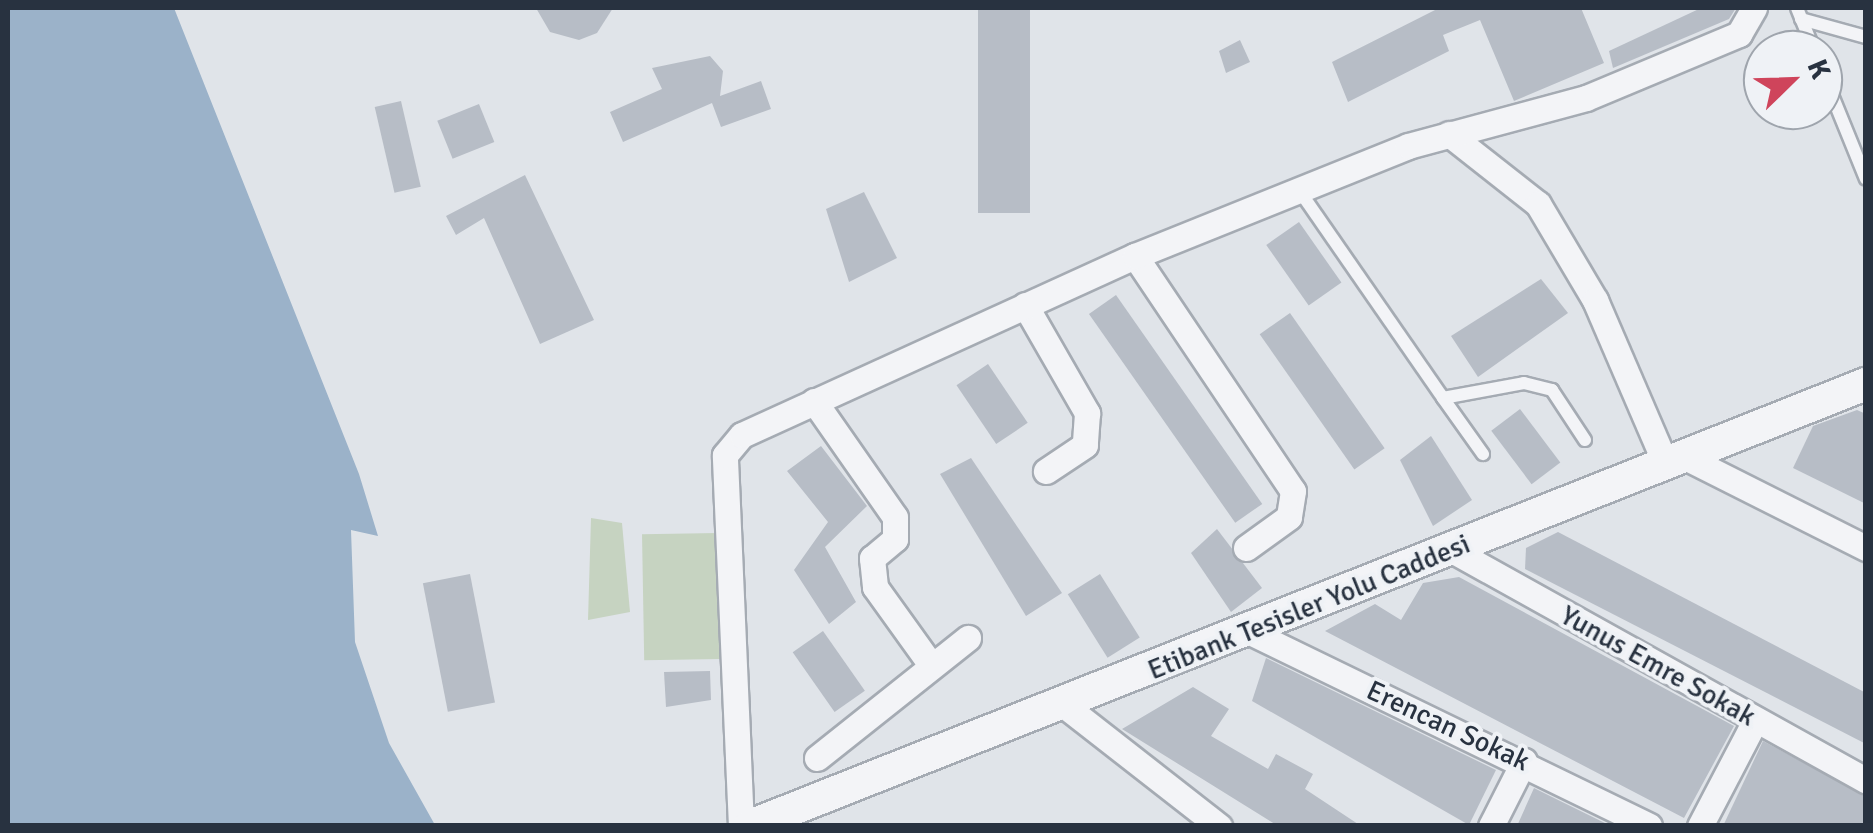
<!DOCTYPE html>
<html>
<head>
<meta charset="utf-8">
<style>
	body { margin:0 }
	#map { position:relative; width:1873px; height:833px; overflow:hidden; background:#e0e4e9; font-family:Signika,sans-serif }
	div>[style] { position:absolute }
	.green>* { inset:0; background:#c6d3c1; transform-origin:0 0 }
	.water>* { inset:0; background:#9bb2c9 }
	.building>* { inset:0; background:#b7bdc6; transform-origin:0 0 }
	.roads { filter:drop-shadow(2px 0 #a5abb3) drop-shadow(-2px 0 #a5abb3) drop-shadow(0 2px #a5abb3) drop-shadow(0 -2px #a5abb3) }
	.service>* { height:12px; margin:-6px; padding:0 6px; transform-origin:6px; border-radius:6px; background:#f3f4f7 }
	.minor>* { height:25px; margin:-12.5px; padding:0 12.5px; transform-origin:12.5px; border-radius:12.5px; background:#f3f4f7 }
	.tertiary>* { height:32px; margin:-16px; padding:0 16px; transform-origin:16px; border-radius:16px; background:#f3f4f7 }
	span { translate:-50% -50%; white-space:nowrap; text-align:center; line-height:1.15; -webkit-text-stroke:8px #eff2f6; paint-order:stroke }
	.street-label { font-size:28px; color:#283240 }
	.frame { position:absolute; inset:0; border:10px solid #283240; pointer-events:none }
	.north { position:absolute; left:1743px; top:30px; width:100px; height:100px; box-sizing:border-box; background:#eff2f6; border:2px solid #9fa5ad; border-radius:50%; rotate:67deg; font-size:28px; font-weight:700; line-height:40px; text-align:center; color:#283240 }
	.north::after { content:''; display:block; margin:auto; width:35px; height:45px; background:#cf445b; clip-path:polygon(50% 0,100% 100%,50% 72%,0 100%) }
</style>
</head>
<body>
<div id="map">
	<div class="green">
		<i style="clip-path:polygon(591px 518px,622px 523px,630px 612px,588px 620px)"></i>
		<i style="left:718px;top:533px;width:126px;height:76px;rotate:89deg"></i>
	</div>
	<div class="water">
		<i style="clip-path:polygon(8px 8px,174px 8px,359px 474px,378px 536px,351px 530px,355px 642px,389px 743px,435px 825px,8px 825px)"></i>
	</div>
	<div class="building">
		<i style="clip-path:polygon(536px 8px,613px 8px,597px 33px,579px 40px,550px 32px)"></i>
		<i style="left:978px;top:8px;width:52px;height:205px"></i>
		<i style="clip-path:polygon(1439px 8px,1581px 8px,1604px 63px,1514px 101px,1480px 20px,1443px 35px,1449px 51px,1348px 102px,1332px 62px)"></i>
		<i style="clip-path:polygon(1701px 8px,1736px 8px,1729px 19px,1613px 68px,1609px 51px)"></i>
		<i style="clip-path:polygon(1240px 40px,1250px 62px,1226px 73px,1219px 51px)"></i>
		<i style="clip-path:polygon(710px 56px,723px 71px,720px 96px,761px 81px,771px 109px,721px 127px,712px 103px,623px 142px,610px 112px,662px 89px,652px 68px)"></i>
		<i style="left:401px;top:101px;width:88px;height:27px;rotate:77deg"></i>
		<i style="left:479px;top:104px;width:41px;height:45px;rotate:68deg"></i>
		<i style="clip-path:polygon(525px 175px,594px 320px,540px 344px,484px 218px,456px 235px,446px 216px)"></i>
		<i style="clip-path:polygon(864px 192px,897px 258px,849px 282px,826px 209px)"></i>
		<i style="left:1299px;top:222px;width:74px;height:40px;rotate:55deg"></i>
		<i style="clip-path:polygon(1541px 279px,1568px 313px,1478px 377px,1451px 336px)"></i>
		<i style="left:1116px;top:295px;width:255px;height:33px;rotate:55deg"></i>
		<i style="left:1290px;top:313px;width:165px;height:37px;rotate:55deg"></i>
		<i style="left:988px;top:364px;width:71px;height:38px;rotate:56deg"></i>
		<i style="left:1520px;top:409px;width:67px;height:36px;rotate:53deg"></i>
		<i style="clip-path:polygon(1857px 410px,1866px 414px,1866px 504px,1793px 468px,1813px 426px)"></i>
		<i style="clip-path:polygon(1431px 436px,1472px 500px,1433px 526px,1400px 460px)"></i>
		<i style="clip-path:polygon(821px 446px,867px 506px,825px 547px,856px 602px,829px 624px,794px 570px,828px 522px,787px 471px)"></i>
		<i style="clip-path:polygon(971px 458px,1062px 593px,1026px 616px,940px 474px)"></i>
		<i style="clip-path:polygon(1217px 529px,1262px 588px,1231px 612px,1191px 553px)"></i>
		<i style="clip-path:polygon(1558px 532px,1866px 693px,1866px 744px,1525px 569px,1526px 548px)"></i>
		<i style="left:470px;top:574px;width:131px;height:48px;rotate:79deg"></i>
		<i style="left:1100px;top:574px;width:75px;height:38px;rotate:58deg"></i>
		<i style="clip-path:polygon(1459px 577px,1734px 726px,1684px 818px,1325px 631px,1375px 604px,1401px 620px,1423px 583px)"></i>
		<i style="left:823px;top:631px;width:73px;height:37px;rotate:55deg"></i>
		<i style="clip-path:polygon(1266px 658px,1496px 770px,1469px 825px,1252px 701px)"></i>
		<i style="clip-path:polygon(710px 671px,711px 700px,666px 707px,664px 672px)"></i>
		<i style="clip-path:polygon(1193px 687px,1229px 709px,1211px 736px,1268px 769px,1276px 754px,1313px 774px,1305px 789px,1361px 826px,1278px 826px,1122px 729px)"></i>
		<i style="clip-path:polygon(1763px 741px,1866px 796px,1866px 826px,1723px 826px)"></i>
		<i style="clip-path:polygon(1534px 788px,1550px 796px,1611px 826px,1517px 826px)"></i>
	</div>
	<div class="roads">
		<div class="service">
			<i style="left:1797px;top:8px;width:45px;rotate:68deg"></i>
			<i style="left:1801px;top:19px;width:67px;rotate:15.5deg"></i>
			<i style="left:1823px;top:73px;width:114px;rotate:67.9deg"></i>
			<i style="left:1299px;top:190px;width:253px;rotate:55.3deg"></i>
			<i style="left:1443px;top:398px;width:82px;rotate:-10.5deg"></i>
			<i style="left:1524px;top:383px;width:29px;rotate:14deg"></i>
			<i style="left:1552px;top:390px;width:60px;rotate:56.6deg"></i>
			<i style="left:1443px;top:398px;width:69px;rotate:54.5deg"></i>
		</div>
		<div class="minor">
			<i style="left:1449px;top:134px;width:113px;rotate:38.2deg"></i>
			<i style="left:1538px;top:204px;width:112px;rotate:59.3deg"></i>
			<i style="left:1595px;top:300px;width:180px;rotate:66.7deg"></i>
			<i style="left:1135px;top:256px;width:283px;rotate:56.1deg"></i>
			<i style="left:1293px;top:491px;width:26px;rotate:99deg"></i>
			<i style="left:1289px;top:517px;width:53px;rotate:144.2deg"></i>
			<i style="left:1025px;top:305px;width:125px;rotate:60.1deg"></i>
			<i style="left:1087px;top:413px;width:32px;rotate:94deg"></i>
			<i style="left:1085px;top:445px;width:47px;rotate:146.3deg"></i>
			<i style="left:814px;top:401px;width:141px;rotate:55.1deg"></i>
			<i style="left:895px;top:517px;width:22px;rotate:90deg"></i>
			<i style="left:895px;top:539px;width:30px;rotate:140deg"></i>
			<i style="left:872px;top:558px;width:29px;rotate:84deg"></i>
			<i style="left:875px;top:587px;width:96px;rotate:54.3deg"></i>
			<i style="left:1685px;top:457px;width:203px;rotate:26.7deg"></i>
			<i style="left:1452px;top:550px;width:474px;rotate:29.1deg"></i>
			<i style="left:1246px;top:630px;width:448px;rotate:25.9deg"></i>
			<i style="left:1064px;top:705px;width:197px;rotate:38deg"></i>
			<i style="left:817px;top:758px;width:193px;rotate:-38.5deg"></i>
			<i style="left:741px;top:826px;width:371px;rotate:-92.5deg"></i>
			<i style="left:725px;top:455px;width:26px;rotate:-50deg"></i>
			<i style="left:742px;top:435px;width:432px;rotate:-24.5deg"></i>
			<i style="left:1135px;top:256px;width:294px;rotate:-21.9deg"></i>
			<i style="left:1408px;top:146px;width:184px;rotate:-15.1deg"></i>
			<i style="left:1586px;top:98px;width:166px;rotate:-22.7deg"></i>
			<i style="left:1739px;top:34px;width:30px;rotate:-60deg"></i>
			<i style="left:1491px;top:826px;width:73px;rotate:-63.1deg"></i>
			<i style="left:1700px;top:826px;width:119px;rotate:-62.4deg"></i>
		</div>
		<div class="tertiary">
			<i style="left:750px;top:826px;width:1200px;rotate:-21.61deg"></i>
		</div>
	</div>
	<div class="street-label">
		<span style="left:1309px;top:607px;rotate:-22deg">Etibank Tesisler Yolu Caddesi</span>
		<span style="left:1658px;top:666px;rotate:29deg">Yunus Emre Sokak</span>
		<span style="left:1448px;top:726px;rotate:25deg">Erencan Sokak</span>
	</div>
	<div class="frame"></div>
	<div class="north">K</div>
</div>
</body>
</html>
